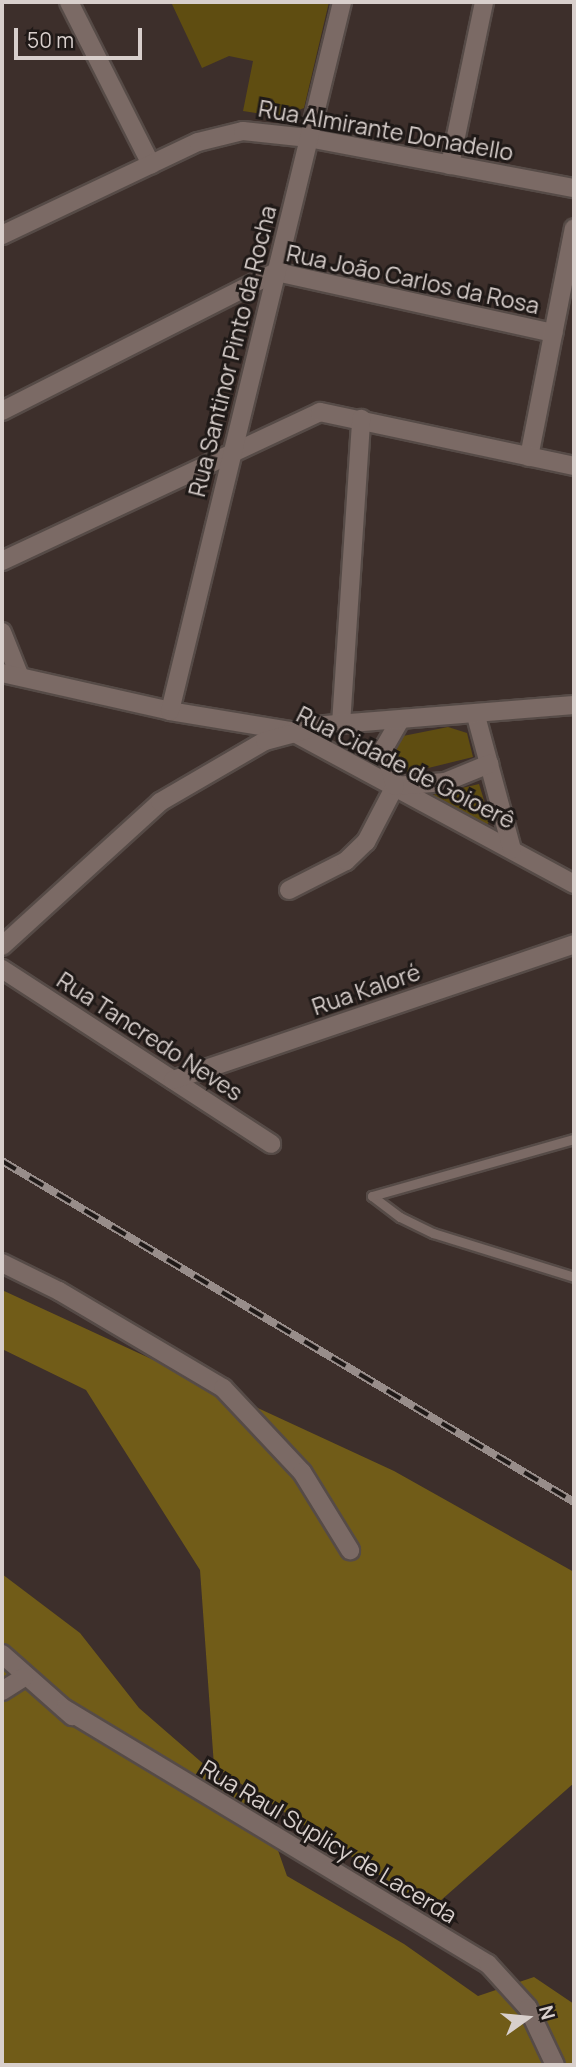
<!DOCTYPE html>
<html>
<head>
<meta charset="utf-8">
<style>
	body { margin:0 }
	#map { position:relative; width:576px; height:2067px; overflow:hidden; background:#3d2f2b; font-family:Manrope,sans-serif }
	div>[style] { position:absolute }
	.green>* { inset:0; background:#5f4d11 }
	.forest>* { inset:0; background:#715c18 }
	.roads { filter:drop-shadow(2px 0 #564b47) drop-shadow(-2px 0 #564b47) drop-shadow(0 2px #564b47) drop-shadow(0 -2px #564b47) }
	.service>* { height:9px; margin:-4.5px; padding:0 4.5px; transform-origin:4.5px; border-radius:4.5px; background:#7b6a65 }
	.minor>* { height:18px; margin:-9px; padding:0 9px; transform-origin:9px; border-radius:9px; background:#7b6a65 }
	.secondary>* { height:18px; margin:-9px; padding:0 9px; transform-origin:9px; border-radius:9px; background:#7b6a65 }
	.rail>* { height:8px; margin-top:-4px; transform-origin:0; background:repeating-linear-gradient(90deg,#1f1917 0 16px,#988d8a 0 32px); box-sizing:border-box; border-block:2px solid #988d8a }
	span { translate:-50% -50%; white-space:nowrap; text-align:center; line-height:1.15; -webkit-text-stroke:6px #1f1917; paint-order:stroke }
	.street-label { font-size:23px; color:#d8cfcc }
	.frame { position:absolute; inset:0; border:4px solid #d8cfcc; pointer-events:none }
	.north { position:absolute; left:492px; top:1983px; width:70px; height:70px; -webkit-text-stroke:5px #1f1917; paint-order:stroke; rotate:75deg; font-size:19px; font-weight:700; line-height:28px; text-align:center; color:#d8cfcc }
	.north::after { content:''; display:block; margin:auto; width:24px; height:32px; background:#d8cfcc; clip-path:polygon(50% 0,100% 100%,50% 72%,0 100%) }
	.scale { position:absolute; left:14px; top:28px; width:128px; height:32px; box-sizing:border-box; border:4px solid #d8cfcc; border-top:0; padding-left:9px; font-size:21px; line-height:24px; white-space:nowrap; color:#d8cfcc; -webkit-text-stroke:5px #1f1917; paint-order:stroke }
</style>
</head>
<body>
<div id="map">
	<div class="green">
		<i style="clip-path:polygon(171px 2px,329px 2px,304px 108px,280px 117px,243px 111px,253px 61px,229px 56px,202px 68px)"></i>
		<i style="clip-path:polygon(448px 727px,467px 733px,473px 757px,408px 773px,400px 764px,395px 753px,403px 736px)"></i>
		<i style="clip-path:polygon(479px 784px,490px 820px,485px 828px,428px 796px)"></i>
	</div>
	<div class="forest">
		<i style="clip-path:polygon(2px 1290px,394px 1471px,574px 1572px,574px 1783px,431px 1909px,214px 1766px,200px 1570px,86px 1390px,2px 1349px)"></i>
		<i style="clip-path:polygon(2px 1574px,80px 1633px,139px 1708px,267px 1819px,287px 1876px,404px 1944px,478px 1996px,534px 1977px,574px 2004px,574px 2065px,2px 2065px)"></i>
	</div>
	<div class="roads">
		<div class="service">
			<i style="left:372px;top:1196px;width:35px;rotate:37deg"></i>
			<i style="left:400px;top:1217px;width:37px;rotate:26deg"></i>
			<i style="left:433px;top:1233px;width:148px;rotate:17.3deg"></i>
			<i style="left:372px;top:1196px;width:210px;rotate:-15.8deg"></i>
		</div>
		<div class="minor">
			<i style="left:69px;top:2px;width:182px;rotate:63.2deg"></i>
			<i style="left:450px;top:165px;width:167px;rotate:-78.2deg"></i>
			<i style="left:2px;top:235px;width:217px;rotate:-25.4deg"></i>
			<i style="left:198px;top:142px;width:46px;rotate:-13.7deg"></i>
			<i style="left:243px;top:131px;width:66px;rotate:6.1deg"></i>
			<i style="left:309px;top:138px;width:270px;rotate:10.7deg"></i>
			<i style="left:2px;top:411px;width:307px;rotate:-26.9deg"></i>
			<i style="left:276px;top:272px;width:284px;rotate:12.4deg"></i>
			<i style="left:529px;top:457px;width:233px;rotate:-78.9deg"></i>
			<i style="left:2px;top:561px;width:351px;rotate:-25.1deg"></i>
			<i style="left:320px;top:412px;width:260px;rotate:12deg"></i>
			<i style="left:2px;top:632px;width:48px;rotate:68.2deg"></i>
			<i style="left:2px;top:673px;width:172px;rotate:12.7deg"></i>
			<i style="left:170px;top:711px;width:123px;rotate:9.4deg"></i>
			<i style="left:291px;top:731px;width:322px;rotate:28.4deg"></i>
			<i style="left:170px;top:711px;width:730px;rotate:-76.36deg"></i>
			<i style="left:476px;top:716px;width:138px;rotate:74.9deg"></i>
			<i style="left:341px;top:724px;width:306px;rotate:-86.2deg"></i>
			<i style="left:395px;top:786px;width:50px;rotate:-4.6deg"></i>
			<i style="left:445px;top:782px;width:48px;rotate:-22.2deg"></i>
			<i style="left:289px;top:890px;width:64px;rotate:-27deg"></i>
			<i style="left:346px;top:861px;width:28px;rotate:-44deg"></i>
			<i style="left:366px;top:842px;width:63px;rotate:-62.6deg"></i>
			<i style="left:395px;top:786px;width:40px;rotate:-106deg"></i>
			<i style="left:384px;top:748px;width:30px;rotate:-60deg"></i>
			<i style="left:2px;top:969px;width:321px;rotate:33deg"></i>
			<i style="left:173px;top:1080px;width:423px;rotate:-18.7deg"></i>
			<i style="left:2px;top:1263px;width:64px;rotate:26.2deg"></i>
			<i style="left:59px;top:1291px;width:191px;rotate:30.6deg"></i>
			<i style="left:223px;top:1388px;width:115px;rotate:46.8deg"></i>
			<i style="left:302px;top:1472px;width:92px;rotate:58.4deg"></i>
			<i style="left:2px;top:1654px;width:94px;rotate:41.5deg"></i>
			<i style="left:2px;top:1691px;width:26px;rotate:-32deg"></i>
			<i style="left:65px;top:1709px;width:494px;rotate:31.1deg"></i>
			<i style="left:488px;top:1964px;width:59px;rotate:47.7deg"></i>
			<i style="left:528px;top:2008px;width:63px;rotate:64.7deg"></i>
		</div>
		<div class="secondary">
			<i style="left:2px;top:946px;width:214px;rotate:-42.3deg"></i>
			<i style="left:160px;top:802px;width:121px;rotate:-30.2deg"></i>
			<i style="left:265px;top:741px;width:62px;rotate:-14.9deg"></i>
			<i style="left:325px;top:725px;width:250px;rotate:-4.6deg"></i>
		</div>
	</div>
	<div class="rail">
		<i style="left:2px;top:1161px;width:666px;rotate:30.8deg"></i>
	</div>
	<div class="street-label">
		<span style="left:386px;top:130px;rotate:10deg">Rua Almirante Donadello</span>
		<span style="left:413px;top:279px;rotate:12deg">Rua João Carlos da Rosa</span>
		<span style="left:232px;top:351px;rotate:-76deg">Rua Santinor Pinto da Rocha</span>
		<span style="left:406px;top:767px;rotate:27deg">Rua Cidade de Goioerê</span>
		<span style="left:366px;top:989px;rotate:-19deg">Rua Kaloré</span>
		<span style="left:150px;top:1036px;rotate:33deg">Rua Tancredo Neves</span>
		<span style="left:329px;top:1841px;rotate:31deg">Rua Raul Suplicy de Lacerda</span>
	</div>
	<div class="frame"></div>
	<div class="north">N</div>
	<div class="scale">50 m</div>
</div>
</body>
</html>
